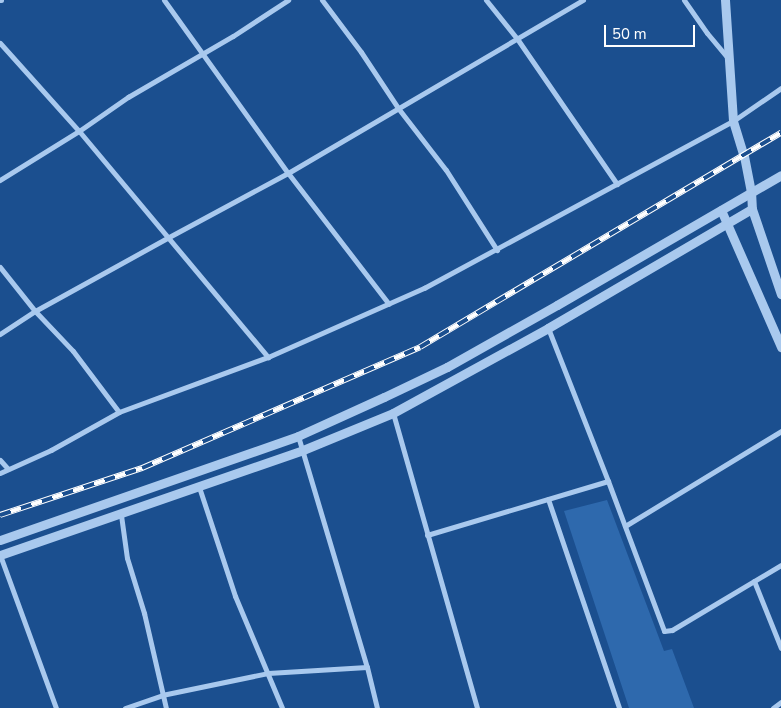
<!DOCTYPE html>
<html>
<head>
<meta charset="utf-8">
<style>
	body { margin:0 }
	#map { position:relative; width:781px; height:708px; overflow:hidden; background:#1b4f8f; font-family:"Nunito Sans",sans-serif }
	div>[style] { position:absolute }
	.green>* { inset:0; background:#2e69ad }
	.minor>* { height:5px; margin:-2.5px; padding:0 2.5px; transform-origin:2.5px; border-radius:2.5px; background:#a9c9ee }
	.tertiary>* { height:9px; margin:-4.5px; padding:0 4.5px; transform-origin:4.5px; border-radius:4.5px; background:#a9c9ee }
	.rail>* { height:5.5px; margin-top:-2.75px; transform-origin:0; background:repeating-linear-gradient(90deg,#1b4f8f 0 11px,#fff 0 22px); box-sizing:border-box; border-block:1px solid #fff }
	span { translate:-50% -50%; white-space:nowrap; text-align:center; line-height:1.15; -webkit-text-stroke:4px #1b4f8f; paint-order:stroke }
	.scale { position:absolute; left:604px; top:25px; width:91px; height:22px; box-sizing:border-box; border:2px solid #fff; border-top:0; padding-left:6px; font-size:15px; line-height:18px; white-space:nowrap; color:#fff; -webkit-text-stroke:4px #1b4f8f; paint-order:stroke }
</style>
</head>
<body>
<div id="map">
	<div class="green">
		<i style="clip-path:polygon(607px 500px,664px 651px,672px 649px,694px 708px,629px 708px,564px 511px)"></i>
	</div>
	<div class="minor">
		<i style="left:0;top:0;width:1px"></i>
		<i style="left:164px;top:0;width:213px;rotate:54.4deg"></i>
		<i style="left:288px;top:173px;width:165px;rotate:52.4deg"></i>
		<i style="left:322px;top:0;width:65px;rotate:53.1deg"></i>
		<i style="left:361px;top:52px;width:67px;rotate:56.5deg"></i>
		<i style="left:398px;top:108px;width:78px;rotate:52.3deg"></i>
		<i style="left:446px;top:170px;width:95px;rotate:57.5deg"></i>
		<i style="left:486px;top:0;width:51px;rotate:51.3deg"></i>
		<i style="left:518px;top:40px;width:175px;rotate:55.5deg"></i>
		<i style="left:684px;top:0;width:40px;rotate:55.1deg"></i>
		<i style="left:707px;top:33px;width:33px;rotate:50deg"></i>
		<i style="left:0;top:43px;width:118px;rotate:48.1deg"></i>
		<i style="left:79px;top:131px;width:295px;rotate:50.1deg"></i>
		<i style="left:0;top:180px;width:93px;rotate:-31.8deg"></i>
		<i style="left:79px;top:131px;width:60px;rotate:-34.8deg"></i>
		<i style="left:128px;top:97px;width:121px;rotate:-30.2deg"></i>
		<i style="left:233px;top:36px;width:66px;rotate:-33.2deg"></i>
		<i style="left:0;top:267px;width:56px;rotate:51.5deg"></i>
		<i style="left:35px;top:311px;width:55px;rotate:46.5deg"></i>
		<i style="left:73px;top:351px;width:76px;rotate:53deg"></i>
		<i style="left:548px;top:328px;width:164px;rotate:68.6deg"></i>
		<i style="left:608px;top:481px;width:160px;rotate:69.5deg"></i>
		<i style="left:664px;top:631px;width:8px;rotate:-7deg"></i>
		<i style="left:672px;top:630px;width:127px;rotate:-30.8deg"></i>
		<i style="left:0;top:334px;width:42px;rotate:-33.3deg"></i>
		<i style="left:35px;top:311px;width:153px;rotate:-28.9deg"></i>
		<i style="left:169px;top:237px;width:135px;rotate:-28.3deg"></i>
		<i style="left:288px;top:173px;width:342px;rotate:-30.4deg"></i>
		<i style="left:393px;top:413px;width:307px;rotate:74.1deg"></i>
		<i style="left:298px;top:436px;width:241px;rotate:73.4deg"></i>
		<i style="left:367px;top:667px;width:42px;rotate:76.3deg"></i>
		<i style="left:0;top:460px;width:12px;rotate:48deg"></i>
		<i style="left:0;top:473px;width:56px;rotate:-24.3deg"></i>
		<i style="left:51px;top:450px;width:78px;rotate:-29.2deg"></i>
		<i style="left:119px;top:412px;width:159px;rotate:-20.3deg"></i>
		<i style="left:268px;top:357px;width:171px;rotate:-23.9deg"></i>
		<i style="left:424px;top:288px;width:351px;rotate:-28.4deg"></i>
		<i style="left:733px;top:121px;width:58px;rotate:-34.5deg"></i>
		<i style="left:199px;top:487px;width:115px;rotate:71.7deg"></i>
		<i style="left:235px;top:596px;width:121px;rotate:67.2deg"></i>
		<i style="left:548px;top:499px;width:221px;rotate:71.2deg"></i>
		<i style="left:121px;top:515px;width:43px;rotate:82.1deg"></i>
		<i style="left:127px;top:558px;width:58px;rotate:72.8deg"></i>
		<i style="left:144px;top:613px;width:98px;rotate:77deg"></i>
		<i style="left:625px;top:526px;width:183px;rotate:-31.3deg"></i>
		<i style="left:427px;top:535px;width:189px;rotate:-16.6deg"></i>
		<i style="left:0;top:555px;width:163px;rotate:69.9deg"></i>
		<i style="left:754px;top:581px;width:72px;rotate:68.1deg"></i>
		<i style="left:125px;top:708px;width:39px;rotate:-19deg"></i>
		<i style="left:162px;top:695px;width:108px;rotate:-11.7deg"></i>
		<i style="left:268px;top:673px;width:99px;rotate:-3.5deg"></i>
		<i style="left:773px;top:708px;width:10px;rotate:-37deg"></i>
	</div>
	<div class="tertiary">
		<i style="left:725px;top:0;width:121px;rotate:86.2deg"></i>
		<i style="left:733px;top:121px;width:37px;rotate:73deg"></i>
		<i style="left:744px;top:156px;width:36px;rotate:79deg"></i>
		<i style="left:751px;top:191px;width:18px;rotate:87deg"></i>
		<i style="left:752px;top:209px;width:90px;rotate:71.2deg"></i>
		<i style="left:721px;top:210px;width:150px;rotate:66.3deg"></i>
		<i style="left:0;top:540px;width:316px;rotate:-19.2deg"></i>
		<i style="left:298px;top:436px;width:94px;rotate:-24.4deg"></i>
		<i style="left:384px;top:397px;width:70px;rotate:-25.5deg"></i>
		<i style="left:447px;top:367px;width:126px;rotate:-29.4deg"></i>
		<i style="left:557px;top:305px;width:259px;rotate:-30.1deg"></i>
		<i style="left:0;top:555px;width:321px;rotate:-19.1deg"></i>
		<i style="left:303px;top:450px;width:97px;rotate:-22.3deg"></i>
		<i style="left:393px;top:413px;width:177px;rotate:-28.7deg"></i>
		<i style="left:548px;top:328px;width:236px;rotate:-30.3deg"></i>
	</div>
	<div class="rail">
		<i style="left:0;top:515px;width:150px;rotate:-18.3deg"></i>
		<i style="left:142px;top:468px;width:303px;rotate:-23.5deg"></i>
		<i style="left:420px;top:347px;width:420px;rotate:-30.7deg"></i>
	</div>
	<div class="scale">50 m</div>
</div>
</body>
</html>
